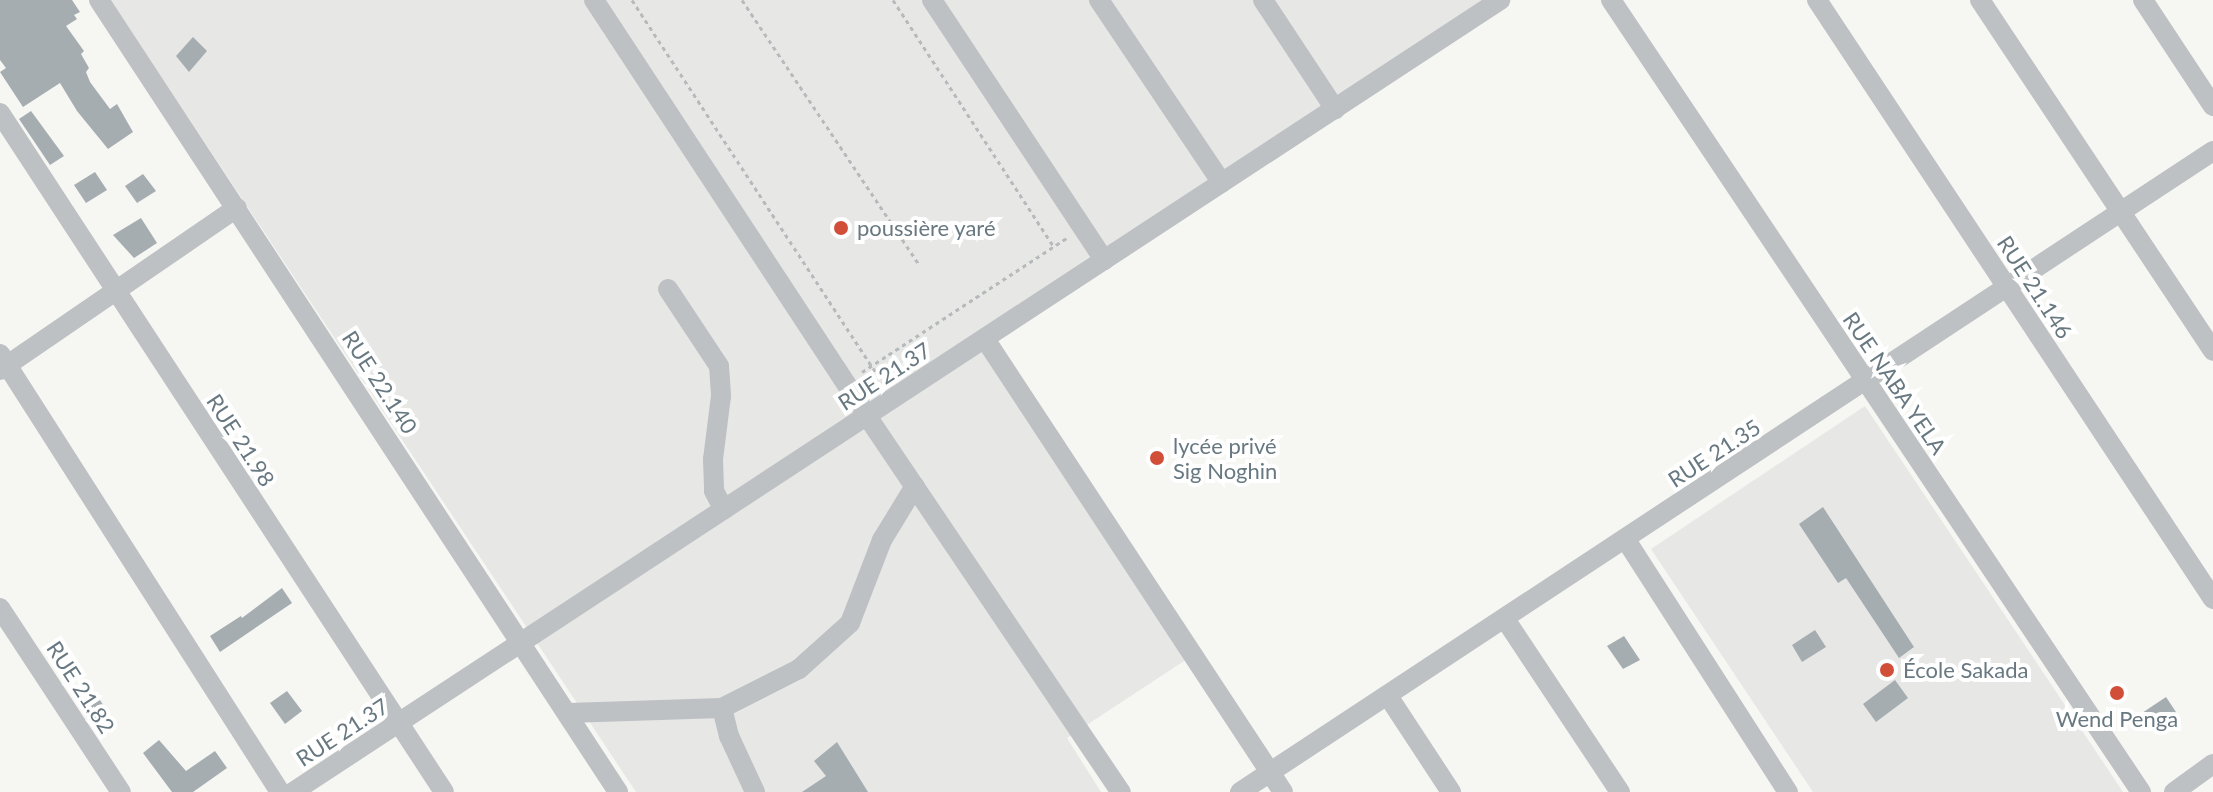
<!DOCTYPE html>
<html>
<head>
<meta charset="utf-8">
<style>
  body { margin:0 }
  #map { position:relative; width:2213px; height:792px; overflow:hidden; background:#f6f6f3; font-family:Lato,sans-serif }
  div>[style] { position:absolute }
  .built>* { inset:0; background:#e7e7e6 }
  .building>* { inset:0; background:#a5adb1 }
  .path>* { height:3px; margin-top:-1.5px; transform-origin:0; background:repeating-linear-gradient(90deg,#b7babc 0 4px,transparent 0 8px) }
  .minor>* { height:20px; margin:-10px; padding:0 10px; transform-origin:10px; border-radius:10px; background:#bdc1c4 }
  .dots>* { width:22px; height:22px; translate:-50% -50%; box-sizing:border-box; border:4px solid #fff; border-radius:50% }
  span { translate:-50% -50%; white-space:nowrap; text-align:center; line-height:1.15; -webkit-text-stroke:8px #fff; paint-order:stroke }
  .poi-label { font-size:22px; color:#687881 }
  .left { translate:0 -50%; text-align:left }
  .street-label { font-size:22px; color:#687881 }
</style>
</head>
<body>
<div id="map">
  <div class="built">
    <i style="clip-path:polygon(110px 0,923px 0,1091px 256px,975px 334px,1187px 659px,1067px 738px,1101px 792px,636px 792px)"></i>
    <i style="clip-path:polygon(941px 0,1483px 0,1106px 251px)"></i>
    <i style="clip-path:polygon(1865px 406px,2123px 792px,1813px 792px,1651px 549px)"></i>
  </div>
  <div class="building">
    <i style="clip-path:polygon(0 0,72px 0,80px 12px,74px 15px,77px 19px,66px 26px,84px 51px,81px 54px,89px 68px,86px 72px,90px 82px,110px 109px,117px 104px,133px 132px,108px 149px,77px 111px,60px 83px,23px 107px,0 72px,6px 68px,0 60px)"></i>
    <i style="clip-path:polygon(193px 37px,207px 51px,189px 72px,176px 56px)"></i>
    <i style="clip-path:polygon(31px 111px,64px 156px,50px 165px,19px 119px)"></i>
    <i style="clip-path:polygon(95px 172px,107px 190px,86px 203px,74px 185px)"></i>
    <i style="clip-path:polygon(143px 174px,156px 191px,137px 203px,125px 186px)"></i>
    <i style="clip-path:polygon(141px 218px,157px 243px,134px 258px,113px 235px)"></i>
    <i style="clip-path:polygon(1823px 507px,1914px 647px,1899px 658px,1846px 578px,1838px 583px,1799px 524px)"></i>
    <i style="clip-path:polygon(282px 588px,292px 603px,220px 652px,210px 636px,241px 616px,242px 618px)"></i>
    <i style="clip-path:polygon(1815px 630px,1826px 647px,1802px 662px,1792px 645px)"></i>
    <i style="clip-path:polygon(1624px 636px,1640px 660px,1623px 669px,1607px 646px)"></i>
    <i style="clip-path:polygon(1895px 680px,1908px 698px,1876px 722px,1863px 704px)"></i>
    <i style="clip-path:polygon(287px 691px,302px 711px,285px 724px,270px 703px)"></i>
    <i style="clip-path:polygon(2166px 697px,2176px 712px,2152px 729px,2142px 713px)"></i>
    <i style="clip-path:polygon(100px 700px,110px 716px,94px 727px,83px 711px)"></i>
    <i style="clip-path:polygon(159px 740px,186px 771px,215px 751px,227px 768px,193px 792px,172px 792px,143px 753px)"></i>
    <i style="clip-path:polygon(837px 742px,868px 792px,802px 792px,826px 776px,814px 761px)"></i>
  </div>
  <div class="path">
    <i style="left:632px;top:0;width:457px;rotate:56.8deg"></i>
    <i style="left:742px;top:0;width:318px;rotate:56.2deg"></i>
    <i style="left:893px;top:0;width:295px;rotate:56.9deg"></i>
    <i style="left:862px;top:372px;width:245px;rotate:-33.2deg"></i>
  </div>
  <div class="minor">
    <i style="left:99px;top:0;width:947px;rotate:56.76deg"></i>
    <i style="left:594px;top:0;width:498px;rotate:56.7deg"></i>
    <i style="left:867px;top:416px;width:454px;rotate:56deg"></i>
    <i style="left:932px;top:0;width:312px;rotate:56.5deg"></i>
    <i style="left:1099px;top:0;width:220px;rotate:56.1deg"></i>
    <i style="left:1263px;top:0;width:131px;rotate:56.6deg"></i>
    <i style="left:1611px;top:0;width:953px;rotate:56.21deg"></i>
    <i style="left:1817px;top:0;width:718px;rotate:56.53deg"></i>
    <i style="left:1980px;top:0;width:421px;rotate:56.4deg"></i>
    <i style="left:2143px;top:0;width:127px;rotate:56.6deg"></i>
    <i style="left:0;top:113px;width:811px;rotate:56.82deg"></i>
    <i style="left:668px;top:289px;width:92px;rotate:56.5deg"></i>
    <i style="left:719px;top:366px;width:30px;rotate:86deg"></i>
    <i style="left:721px;top:396px;width:64px;rotate:97.2deg"></i>
    <i style="left:713px;top:459px;width:32px;rotate:88deg"></i>
    <i style="left:714px;top:491px;width:21px;rotate:62deg"></i>
    <i style="left:985px;top:339px;width:542px;rotate:56.66deg"></i>
    <i style="left:0;top:354px;width:520px;rotate:57.41deg"></i>
    <i style="left:0;top:370px;width:287px;rotate:-34.4deg"></i>
    <i style="left:1626px;top:540px;width:300px;rotate:57.3deg"></i>
    <i style="left:0;top:608px;width:220px;rotate:56.7deg"></i>
    <i style="left:1505px;top:619px;width:208px;rotate:56.4deg"></i>
    <i style="left:1388px;top:696px;width:115px;rotate:56.7deg"></i>
    <i style="left:722px;top:708px;width:29px;rotate:76deg"></i>
    <i style="left:729px;top:736px;width:62px;rotate:65.1deg"></i>
    <i style="left:568px;top:713px;width:154px;rotate:-1.9deg"></i>
    <i style="left:722px;top:708px;width:86px;rotate:-26.9deg"></i>
    <i style="left:799px;top:669px;width:69px;rotate:-42deg"></i>
    <i style="left:850px;top:623px;width:89px;rotate:-68.9deg"></i>
    <i style="left:882px;top:540px;width:63px;rotate:-58.6deg"></i>
    <i style="left:293px;top:792px;width:1444px;rotate:-33.27deg"></i>
    <i style="left:1240px;top:792px;width:1165px;rotate:-33.38deg"></i>
    <i style="left:2174px;top:792px;width:48px;rotate:-35.7deg"></i>
  </div>
  <div class="dots">
    <i style="left:841px;top:228px;background:#d14e38"></i>
    <i style="left:1157px;top:458px;background:#d14e38"></i>
    <i style="left:1887px;top:670px;background:#d14e38"></i>
    <i style="left:2117px;top:693px;background:#d14e38"></i>
  </div>
  <div class="poi-label">
    <span class="left" style="left:857px;top:228px">poussière yaré</span>
    <span class="left" style="left:1173px;top:458px">lycée privé<br>Sig Noghin</span>
    <span class="left" style="left:1903px;top:670px">École Sakada</span>
    <span style="left:2117px;top:719px">Wend Penga</span>
  </div>
  <div class="street-label">
    <span style="left:2035px;top:287px;rotate:57deg">RUE 21.146</span>
    <span style="left:884px;top:376px;rotate:-33deg">RUE 21.37</span>
    <span style="left:380px;top:382px;rotate:57deg">RUE 22.140</span>
    <span style="left:1895px;top:383px;rotate:56deg">RUE NABA YELA</span>
    <span style="left:241px;top:440px;rotate:57deg">RUE 21.98</span>
    <span style="left:1714px;top:453px;rotate:-33deg">RUE 21.35</span>
    <span style="left:81px;top:687px;rotate:57deg">RUE 21.82</span>
    <span style="left:342px;top:732px;rotate:-33deg">RUE 21.37</span>
  </div>
</div>
</body>
</html>
